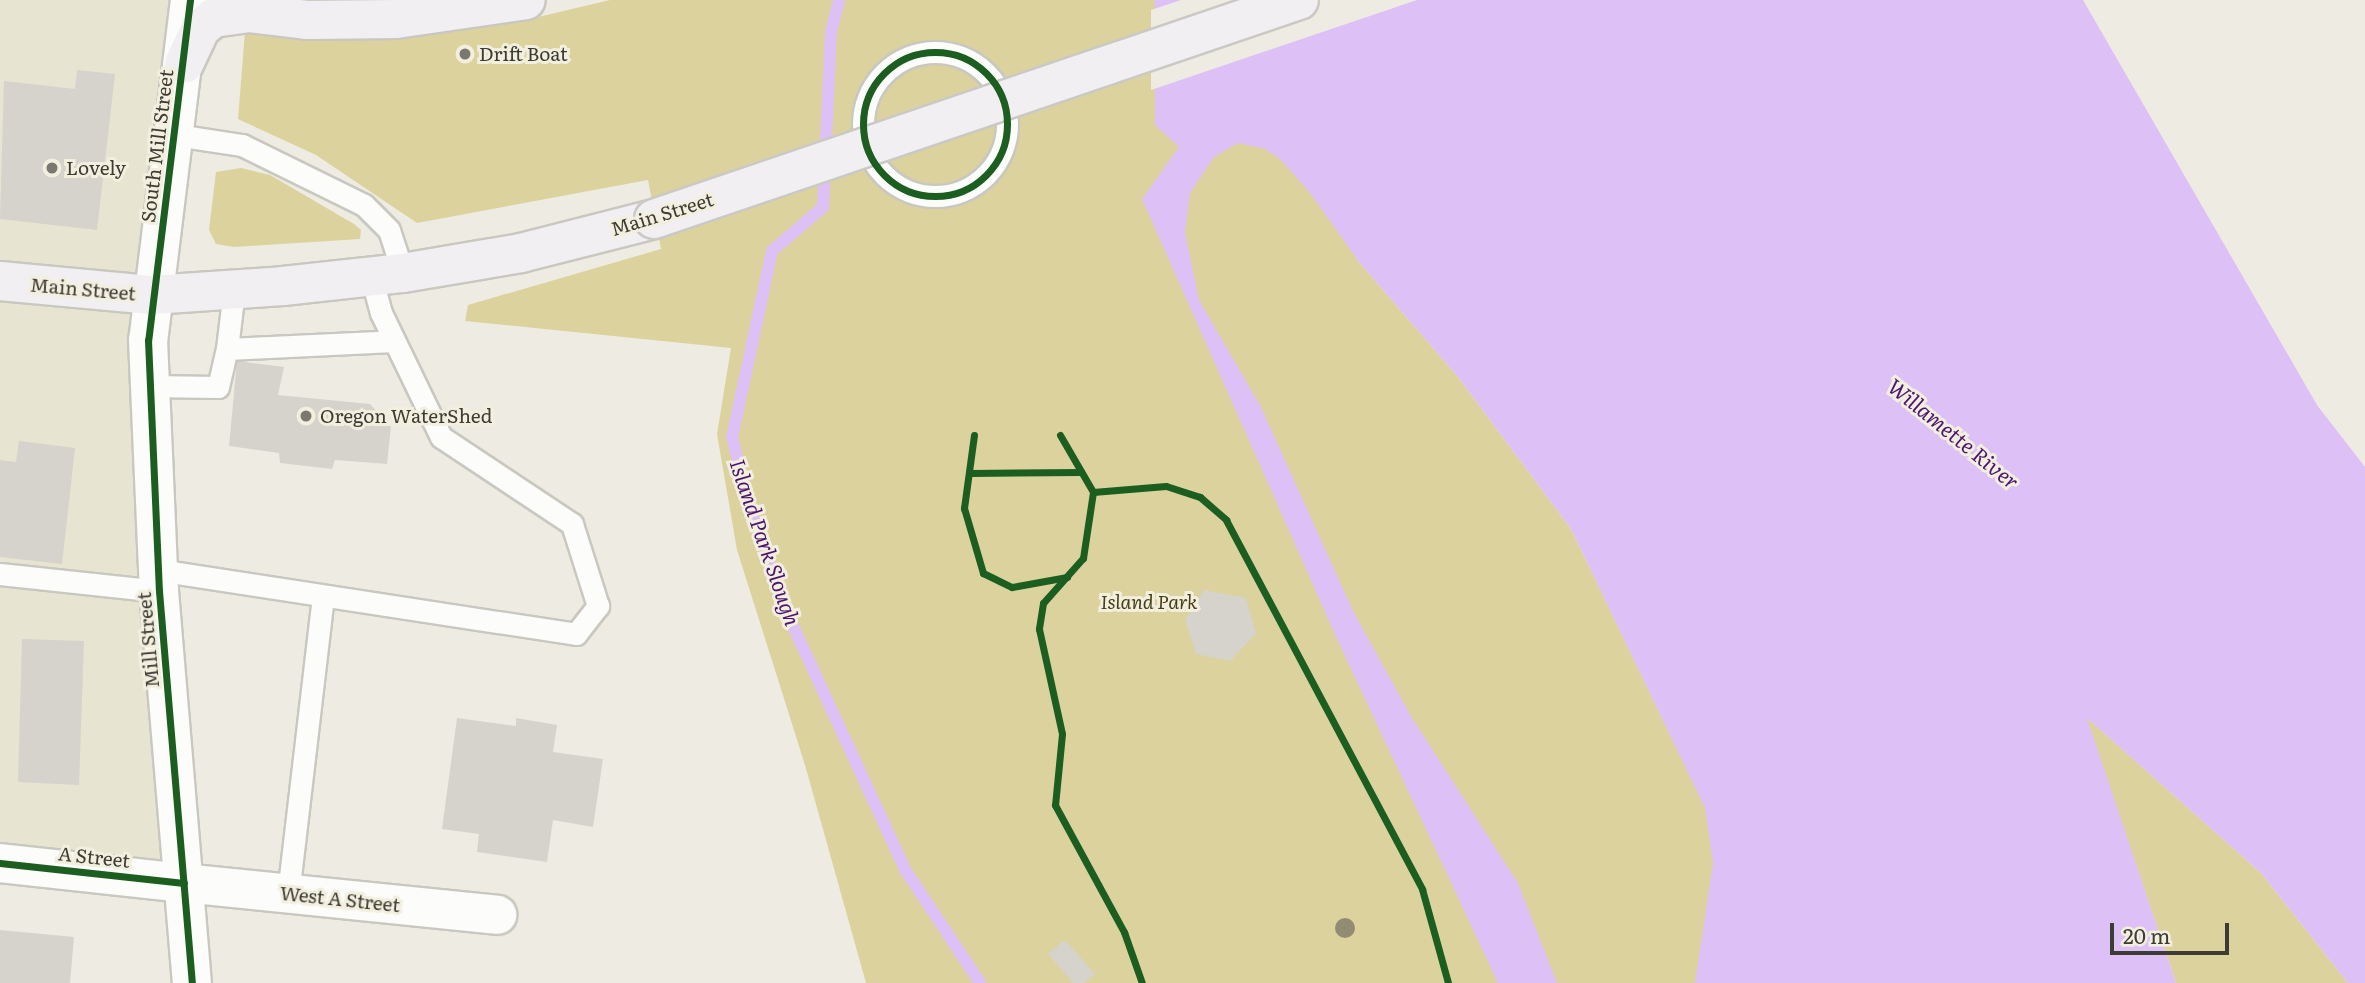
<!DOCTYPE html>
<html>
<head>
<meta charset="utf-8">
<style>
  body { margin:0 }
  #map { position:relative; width:2365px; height:983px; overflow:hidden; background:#eeece2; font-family:Literata,serif }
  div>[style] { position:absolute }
  .built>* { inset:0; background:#e7e4d2 }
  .green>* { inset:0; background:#dcd29e }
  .water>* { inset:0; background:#ddc1f6 }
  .pier>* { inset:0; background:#eeece2 }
  .stream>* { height:12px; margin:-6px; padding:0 6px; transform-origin:6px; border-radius:6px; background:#ddc1f6 }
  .building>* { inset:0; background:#d5d3cb }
  .roads { filter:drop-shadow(2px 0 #c9c8c0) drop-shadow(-2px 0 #c9c8c0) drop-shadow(0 2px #c9c8c0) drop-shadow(0 -2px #c9c8c0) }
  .lane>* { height:21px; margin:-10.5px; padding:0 10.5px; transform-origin:10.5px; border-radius:10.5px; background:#fcfcfb }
  .lane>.ring { margin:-10.5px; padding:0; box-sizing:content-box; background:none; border:21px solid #fcfcfb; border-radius:50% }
  .street>* { height:38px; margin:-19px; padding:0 19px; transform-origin:19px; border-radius:19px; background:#fcfcfb }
  .secondary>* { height:38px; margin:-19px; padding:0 19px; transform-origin:19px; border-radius:19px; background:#fcfcfb }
  .primary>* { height:38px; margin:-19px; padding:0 19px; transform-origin:19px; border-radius:19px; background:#f2eff3 }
  .bridges { filter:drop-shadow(2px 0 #cac9c4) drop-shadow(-2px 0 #cac9c4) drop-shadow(0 2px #cac9c4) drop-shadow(0 -2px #cac9c4) }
  .primary-bridge>* { height:38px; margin:-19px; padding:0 19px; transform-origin:19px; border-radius:19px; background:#f2eff3 }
  .cycleway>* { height:7px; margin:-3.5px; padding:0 3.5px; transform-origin:3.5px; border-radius:3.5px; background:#1b5e20 }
  .cycleway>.ring { margin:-3.5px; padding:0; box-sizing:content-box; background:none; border:7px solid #1b5e20; border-radius:50% }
  .trees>* { width:20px; height:20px; margin:-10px; border-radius:50%; background:#928c72 }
  .dots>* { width:19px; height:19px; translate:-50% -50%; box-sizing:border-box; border:4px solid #f2efde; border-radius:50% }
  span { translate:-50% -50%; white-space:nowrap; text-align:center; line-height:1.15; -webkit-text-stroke:6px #f2efde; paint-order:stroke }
  .poi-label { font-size:19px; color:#3c3b34 }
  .left { translate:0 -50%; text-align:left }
  .street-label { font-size:19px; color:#3c3b34 }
  .park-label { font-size:19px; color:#463e16; font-style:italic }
  .water-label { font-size:21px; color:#4b1471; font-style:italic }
  .scale { position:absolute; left:2110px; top:923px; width:119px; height:32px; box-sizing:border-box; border:4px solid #3c3b34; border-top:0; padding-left:9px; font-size:21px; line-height:24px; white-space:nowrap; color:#3c3b34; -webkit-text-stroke:5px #f2efde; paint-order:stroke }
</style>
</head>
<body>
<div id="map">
  <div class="built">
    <i style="clip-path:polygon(0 0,190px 0,161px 242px,184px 883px,0 863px)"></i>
  </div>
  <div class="green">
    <i style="clip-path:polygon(610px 0,1182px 0,1359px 262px,1458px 377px,1571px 529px,1705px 807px,1742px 983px,866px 983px,805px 765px,737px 550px,717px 434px,731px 348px,465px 321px,468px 305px,661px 249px,648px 180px,417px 223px,316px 155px,238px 119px,245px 32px,513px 23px)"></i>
    <i style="clip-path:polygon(241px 168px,270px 175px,354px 224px,361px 230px,360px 239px,234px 247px,216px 244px,209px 230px,216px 172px)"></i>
    <i style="clip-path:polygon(2086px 717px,2261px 873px,2348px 983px,2176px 983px)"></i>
  </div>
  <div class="water">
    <i style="clip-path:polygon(1155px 0,2083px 0,2317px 405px,2365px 467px,2365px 983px,2348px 983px,2261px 873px,2087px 718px,2176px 983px,1695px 983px,1713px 863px,1705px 808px,1571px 529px,1458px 377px,1359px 262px,1310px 193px,1280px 159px,1265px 149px,1238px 143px,1214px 157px,1190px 193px,1185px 232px,1199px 300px,1261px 407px,1353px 611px,1412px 718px,1518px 883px,1557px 983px,1498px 983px,1337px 639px,1142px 199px,1179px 147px,1155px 125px)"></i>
  </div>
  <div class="pier">
    <i style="clip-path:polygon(1181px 0,1417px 0,1151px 90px,1151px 10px)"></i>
  </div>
  <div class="stream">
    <i style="left:839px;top:0;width:32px;rotate:104deg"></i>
    <i style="left:831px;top:31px;width:176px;rotate:92.6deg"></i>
    <i style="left:823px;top:207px;width:67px;rotate:139.2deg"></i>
    <i style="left:772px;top:251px;width:190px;rotate:102.1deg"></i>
    <i style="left:732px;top:437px;width:77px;rotate:75.8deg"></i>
    <i style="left:751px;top:512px;width:124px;rotate:69.7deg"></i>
    <i style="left:794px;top:628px;width:268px;rotate:65.3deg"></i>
    <i style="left:906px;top:871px;width:134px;rotate:56.5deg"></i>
  </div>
  <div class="building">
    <i style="clip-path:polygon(77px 70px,115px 74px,97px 230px,0 219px,4px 81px,75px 89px)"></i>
    <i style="clip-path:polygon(237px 361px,284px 367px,278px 395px,370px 404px,391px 427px,387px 464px,335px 460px,332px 469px,280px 463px,279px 453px,229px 446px)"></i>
    <i style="clip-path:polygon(19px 441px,75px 448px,62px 564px,0 557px,0 460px,16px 462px)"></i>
    <i style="clip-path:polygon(1204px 590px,1246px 598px,1256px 634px,1230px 661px,1196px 654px,1185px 620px)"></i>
    <i style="clip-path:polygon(22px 639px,84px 641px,79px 785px,18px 782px)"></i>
    <i style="clip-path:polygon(457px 718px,516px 726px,516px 718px,557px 725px,553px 752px,603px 759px,593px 827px,553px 820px,547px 862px,477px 852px,479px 834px,442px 829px)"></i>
    <i style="clip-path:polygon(0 930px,74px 937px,70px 983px,0 983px)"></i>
    <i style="clip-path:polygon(1065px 940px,1095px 974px,1084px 983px,1073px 983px,1048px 954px)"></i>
  </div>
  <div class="roads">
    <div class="lane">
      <i class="ring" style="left:863px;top:52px;width:123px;height:123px"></i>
      <i style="left:176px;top:135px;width:67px;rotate:8.6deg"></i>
      <i style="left:242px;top:145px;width:136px;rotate:26.2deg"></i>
      <i style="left:364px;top:205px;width:35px;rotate:45deg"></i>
      <i style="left:389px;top:230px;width:45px;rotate:72deg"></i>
      <i style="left:234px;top:290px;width:59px;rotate:96.8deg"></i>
      <i style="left:227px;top:349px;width:167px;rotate:-2.7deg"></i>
      <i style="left:149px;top:386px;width:69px;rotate:0.8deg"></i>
      <i style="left:218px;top:387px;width:39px;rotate:-77deg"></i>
      <i style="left:158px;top:570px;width:423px;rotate:8.7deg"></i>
      <i style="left:576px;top:634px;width:36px;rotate:-52deg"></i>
      <i style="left:598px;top:606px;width:86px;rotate:-107.6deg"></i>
      <i style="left:572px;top:524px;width:157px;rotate:-146.4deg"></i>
      <i style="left:441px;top:437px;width:138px;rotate:-115.8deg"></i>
      <i style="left:381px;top:313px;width:38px;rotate:-105deg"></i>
      <i style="left:0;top:574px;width:160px;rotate:6.1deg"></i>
      <i style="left:288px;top:894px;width:299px;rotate:-83.3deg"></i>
    </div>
    <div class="street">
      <i style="left:184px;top:883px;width:315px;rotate:5.8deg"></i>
    </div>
    <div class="secondary">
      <i style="left:190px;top:0;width:343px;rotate:97deg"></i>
      <i style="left:148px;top:340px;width:251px;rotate:87.5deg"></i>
      <i style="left:159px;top:591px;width:393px;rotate:85.2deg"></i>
      <i style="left:0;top:863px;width:185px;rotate:6.2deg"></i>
    </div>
    <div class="primary">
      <i style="left:184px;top:64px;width:38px;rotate:-65deg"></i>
      <i style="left:200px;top:29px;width:17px;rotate:-40deg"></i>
      <i style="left:213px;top:18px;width:35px;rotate:-8deg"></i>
      <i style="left:248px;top:13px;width:59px;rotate:6.8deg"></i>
      <i style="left:307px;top:20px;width:89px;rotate:-0.6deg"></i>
      <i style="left:396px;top:19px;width:131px;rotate:-8.3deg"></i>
      <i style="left:0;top:281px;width:153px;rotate:5.3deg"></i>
      <i style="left:152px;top:295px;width:131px;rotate:-3.9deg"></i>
      <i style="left:283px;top:286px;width:121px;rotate:-6.2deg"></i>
      <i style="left:403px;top:273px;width:120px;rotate:-9.6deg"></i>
      <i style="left:521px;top:253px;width:137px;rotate:-14.3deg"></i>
    </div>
  </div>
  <div class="bridges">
    <div class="primary-bridge">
      <i style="left:654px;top:219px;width:681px;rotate:-18.75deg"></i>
    </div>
  </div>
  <div class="cycleway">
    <i style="left:190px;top:0;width:343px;rotate:97deg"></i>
    <i style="left:148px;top:340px;width:251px;rotate:87.5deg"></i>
    <i style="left:159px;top:591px;width:393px;rotate:85.2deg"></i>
    <i class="ring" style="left:863px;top:52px;width:137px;height:137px"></i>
    <i style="left:974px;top:435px;width:74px;rotate:97.8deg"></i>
    <i style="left:964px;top:508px;width:68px;rotate:73.7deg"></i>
    <i style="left:983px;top:573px;width:32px;rotate:26deg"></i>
    <i style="left:1012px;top:587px;width:56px;rotate:-10.3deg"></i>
    <i style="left:1060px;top:435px;width:66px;rotate:59.9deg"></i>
    <i style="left:1093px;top:492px;width:67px;rotate:98.6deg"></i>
    <i style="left:1083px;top:558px;width:60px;rotate:131.6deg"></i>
    <i style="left:1043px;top:603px;width:26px;rotate:99deg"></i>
    <i style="left:1039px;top:629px;width:107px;rotate:77.6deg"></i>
    <i style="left:1062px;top:734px;width:71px;rotate:95.6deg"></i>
    <i style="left:1055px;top:805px;width:145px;rotate:61.5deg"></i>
    <i style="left:1124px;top:932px;width:54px;rotate:70.6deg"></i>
    <i style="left:970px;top:473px;width:111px;rotate:-0.5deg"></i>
    <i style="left:1093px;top:492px;width:73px;rotate:-4.7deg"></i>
    <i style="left:1166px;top:486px;width:36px;rotate:18deg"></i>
    <i style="left:1200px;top:497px;width:35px;rotate:41deg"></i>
    <i style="left:1226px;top:520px;width:418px;rotate:62deg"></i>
    <i style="left:1422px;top:889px;width:98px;rotate:74.5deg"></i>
    <i style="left:0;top:863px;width:185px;rotate:6.2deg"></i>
  </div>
  <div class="trees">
    <i style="left:1345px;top:928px"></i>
  </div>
  <div class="dots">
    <i style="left:465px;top:54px;background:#7a7971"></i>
    <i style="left:52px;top:168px;background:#7a7971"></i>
    <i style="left:306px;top:416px;background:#7a7971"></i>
  </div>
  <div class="poi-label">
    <span class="left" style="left:479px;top:54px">Drift Boat</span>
    <span class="left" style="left:66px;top:168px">Lovely</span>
    <span class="left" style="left:320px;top:416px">Oregon WaterShed</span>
  </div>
  <div class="street-label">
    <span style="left:157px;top:146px;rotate:-83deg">South Mill Street</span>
    <span style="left:662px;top:214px;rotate:-17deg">Main Street</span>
    <span style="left:83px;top:289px;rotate:5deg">Main Street</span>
    <span style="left:148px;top:640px;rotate:-95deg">Mill Street</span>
    <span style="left:94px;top:857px;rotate:6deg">A Street</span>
    <span style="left:340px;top:899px;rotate:6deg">West A Street</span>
  </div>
  <div class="park-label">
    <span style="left:1149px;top:602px">Island Park</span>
  </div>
  <div class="water-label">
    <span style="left:1954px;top:433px;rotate:39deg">Willamette River</span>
    <span style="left:766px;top:542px;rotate:71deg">Island Park Slough</span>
  </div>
  <div class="scale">20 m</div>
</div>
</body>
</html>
